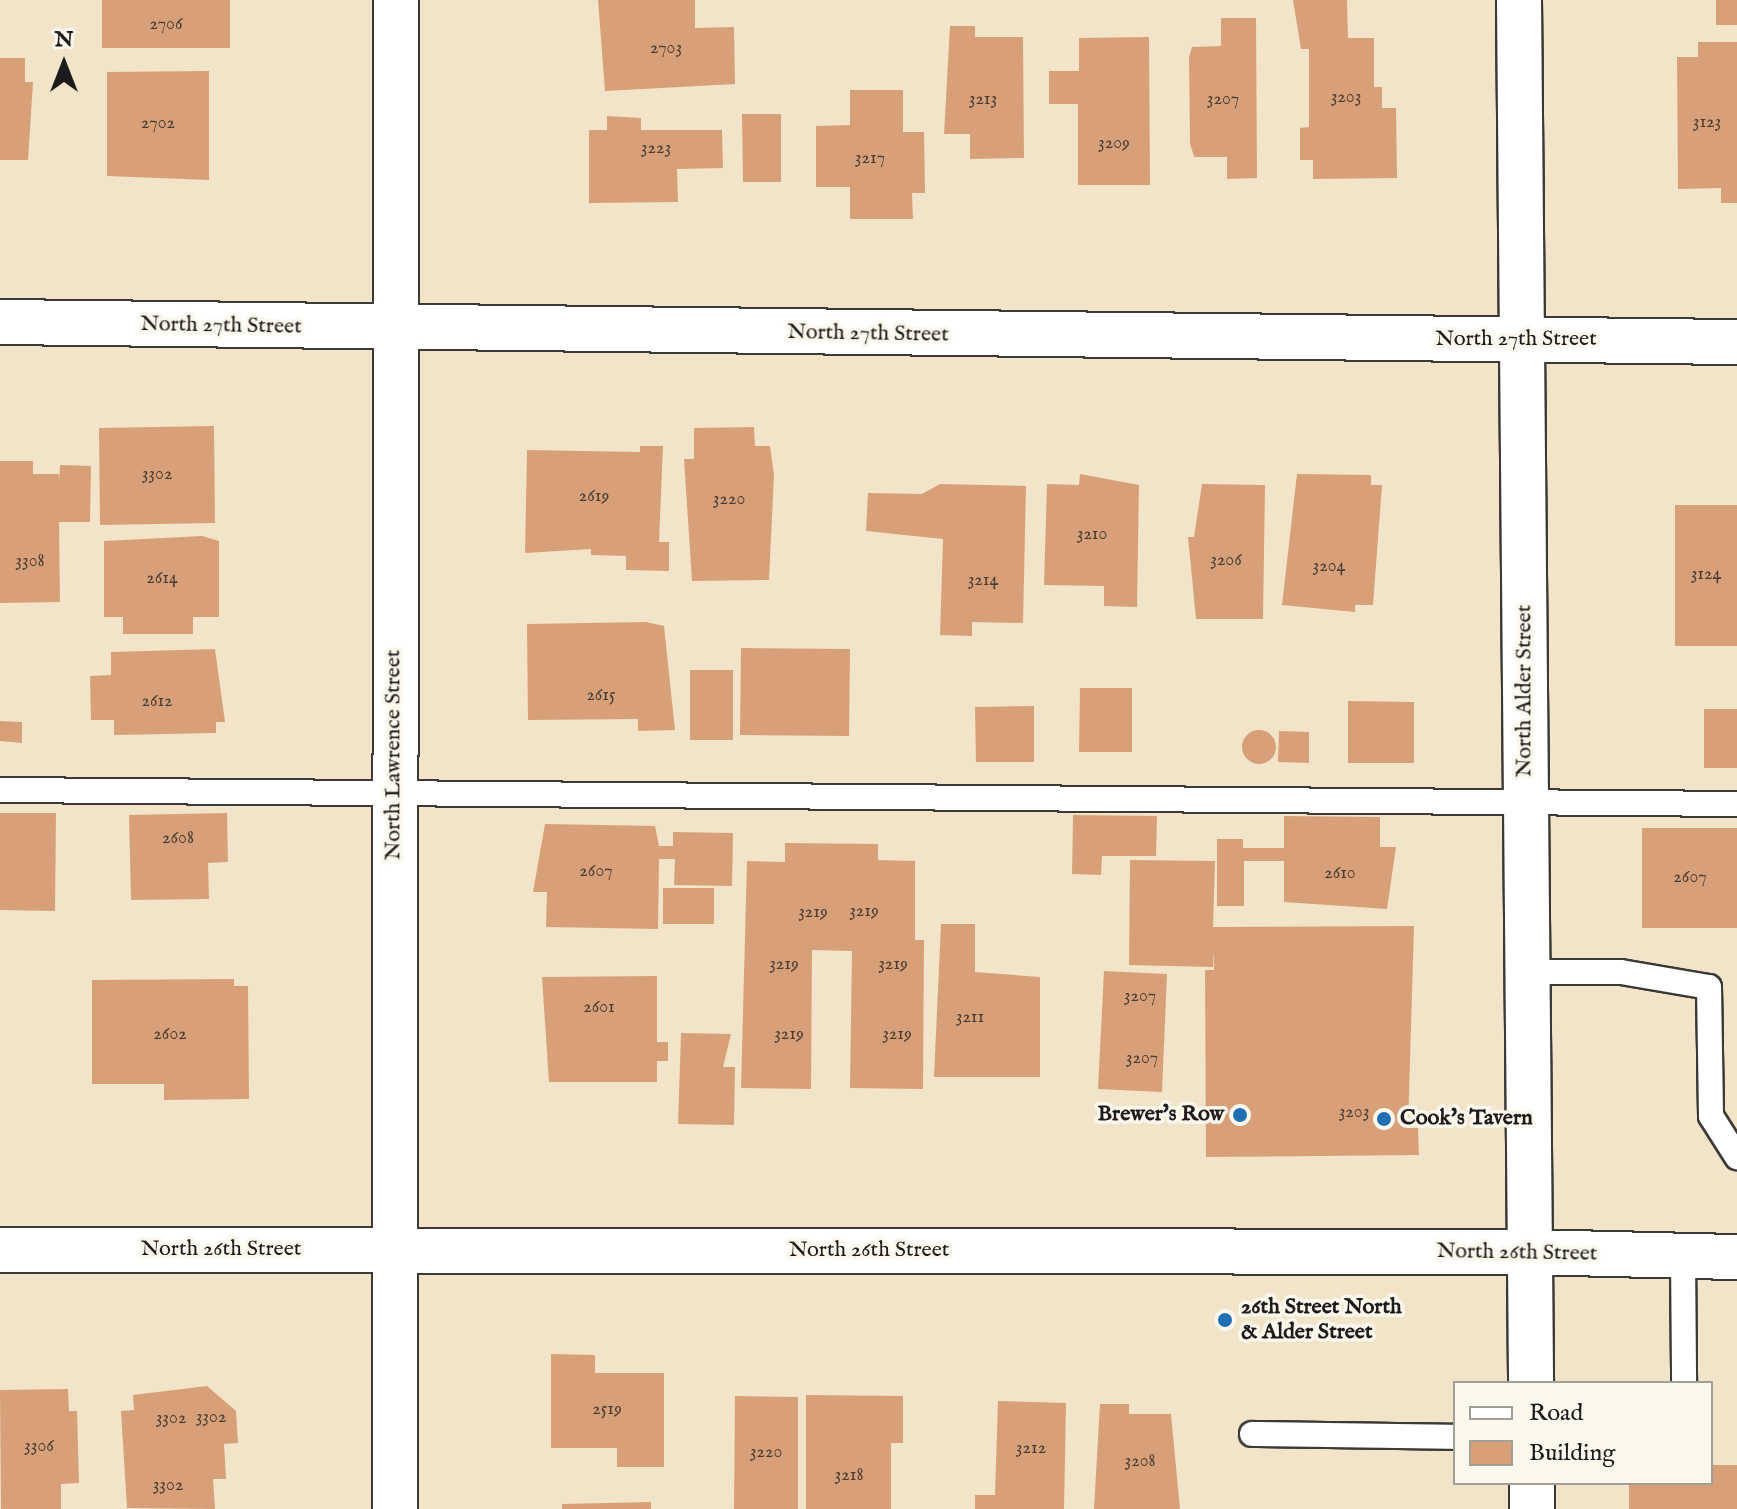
<!DOCTYPE html>
<html>
<head>
<meta charset="utf-8">
<style>
  body { margin:0 }
  #map { position:relative; width:1737px; height:1509px; overflow:hidden; background:#f1e4c8; font-family:"IM FELL English",serif }
  div>[style] { position:absolute }
  .building>* { inset:0; background:#d8a078 }
  .round { border-radius:50% }
  .roads { filter:drop-shadow(2px 0 #3c3a36) drop-shadow(-2px 0 #3c3a36) drop-shadow(0 2px #3c3a36) drop-shadow(0 -2px #3c3a36) }
  .service>* { height:24px; margin:-12px; padding:0 12px; transform-origin:12px; border-radius:12px; background:#fff }
  .minor>* { height:44px; margin:-22px; padding:0 22px; transform-origin:22px; border-radius:22px; background:#fff }
  .tertiary>* { height:44px; margin:-22px; padding:0 22px; transform-origin:22px; border-radius:22px; background:#fff }
  .dots>* { width:22px; height:22px; translate:-50% -50%; box-sizing:border-box; border:4px solid #fbf7ec; border-radius:50% }
  span { translate:-50% -50%; white-space:nowrap; text-align:center; line-height:1.15; -webkit-text-stroke:7px #fbf7ec; paint-order:stroke }
  .number-label { font-size:18px; color:#4b3d33 }
  .number-label span { -webkit-text-stroke-width:0 }
  .street-label { font-size:22px; color:#1c1c1c }
  .poi-label { font-size:22px; color:#1c1c1c; font-weight:700 }
  .right { translate:-100% -50%; text-align:right }
  .left { translate:0 -50%; text-align:left }
  .legend { position:absolute; left:1453px; top:1381px; width:260px; height:104px; box-sizing:border-box; background:#fbf7ec; border:2px solid #a29f99; margin:0; padding:10px 14px; list-style:none; font-size:24px; color:#1c1c1c }
  .legend li { display:flex; align-items:center; gap:16px; height:40px }
  .legend b { width:40px; border:2px solid #a29f99 }
  .north { position:absolute; left:24px; top:24px; width:80px; height:80px; -webkit-text-stroke:6px #fbf7ec; paint-order:stroke; rotate:0deg; font-size:22px; font-weight:700; line-height:32px; text-align:center; color:#1c1c1c }
  .north::after { content:''; display:block; margin:auto; width:28px; height:36px; background:#1c1c1c; clip-path:polygon(50% 0,100% 100%,50% 72%,0 100%) }
</style>
</head>
<body>
<div id="map">
  <div class="building">
    <i style="clip-path:polygon(102px 0,230px 0,230px 48px,102px 48px)"></i>
    <i style="clip-path:polygon(598px 0,695px 0,695px 28px,734px 27px,735px 84px,605px 91px)"></i>
    <i style="clip-path:polygon(1293px 0,1347px 0,1348px 38px,1374px 38px,1374px 87px,1382px 87px,1382px 108px,1396px 108px,1397px 178px,1313px 179px,1313px 160px,1300px 160px,1300px 128px,1309px 127px,1309px 49px,1301px 49px)"></i>
    <i style="clip-path:polygon(1716px 0,1737px 0,1737px 25px,1716px 25px)"></i>
    <i style="clip-path:polygon(1221px 18px,1256px 18px,1257px 178px,1227px 179px,1227px 157px,1194px 157px,1190px 143px,1189px 57px,1192px 47px,1221px 46px)"></i>
    <i style="clip-path:polygon(950px 26px,975px 26px,975px 37px,1023px 37px,1024px 158px,970px 159px,970px 134px,944px 134px)"></i>
    <i style="clip-path:polygon(1149px 37px,1150px 185px,1078px 185px,1078px 104px,1049px 104px,1049px 71px,1079px 71px,1079px 38px)"></i>
    <i style="clip-path:polygon(1698px 42px,1737px 42px,1737px 203px,1721px 203px,1721px 188px,1678px 189px,1677px 57px,1698px 57px)"></i>
    <i style="clip-path:polygon(0 58px,25px 58px,25px 82px,33px 82px,28px 160px,0 160px)"></i>
    <i style="clip-path:polygon(209px 71px,209px 180px,107px 176px,107px 72px)"></i>
    <i style="clip-path:polygon(850px 90px,903px 90px,903px 132px,924px 132px,925px 193px,912px 193px,913px 219px,850px 219px,850px 187px,816px 187px,816px 126px,850px 125px)"></i>
    <i style="clip-path:polygon(742px 114px,781px 114px,781px 182px,743px 182px)"></i>
    <i style="clip-path:polygon(607px 116px,641px 118px,641px 130px,722px 130px,723px 168px,677px 169px,678px 202px,589px 203px,589px 130px,607px 130px)"></i>
    <i style="clip-path:polygon(214px 426px,215px 523px,100px 525px,99px 428px)"></i>
    <i style="clip-path:polygon(754px 427px,755px 446px,770px 446px,774px 475px,769px 580px,692px 581px,684px 459px,694px 459px,694px 428px)"></i>
    <i style="clip-path:polygon(640px 446px,663px 446px,659px 542px,669px 542px,669px 571px,626px 570px,626px 556px,591px 555px,591px 549px,525px 553px,527px 450px,640px 452px)"></i>
    <i style="clip-path:polygon(0 461px,33px 461px,33px 474px,59px 474px,59px 484px,60px 465px,91px 466px,90px 522px,59px 522px,60px 602px,0 603px)"></i>
    <i style="clip-path:polygon(1080px 474px,1139px 485px,1137px 607px,1104px 606px,1104px 586px,1044px 585px,1047px 484px,1079px 485px)"></i>
    <i style="clip-path:polygon(1297px 474px,1371px 475px,1371px 485px,1382px 485px,1373px 605px,1355px 605px,1355px 612px,1282px 605px)"></i>
    <i style="clip-path:polygon(940px 484px,1026px 486px,1023px 623px,972px 622px,972px 636px,940px 635px,943px 539px,866px 531px,868px 493px,922px 494px)"></i>
    <i style="clip-path:polygon(1202px 484px,1265px 485px,1263px 619px,1196px 619px,1188px 537px,1194px 537px)"></i>
    <i style="clip-path:polygon(1675px 505px,1737px 505px,1737px 646px,1675px 646px)"></i>
    <i style="clip-path:polygon(202px 536px,219px 541px,219px 617px,193px 617px,193px 634px,123px 634px,123px 617px,104px 617px,104px 541px)"></i>
    <i style="clip-path:polygon(646px 622px,664px 626px,675px 730px,638px 731px,638px 719px,528px 720px,527px 624px)"></i>
    <i style="clip-path:polygon(741px 648px,850px 649px,849px 736px,740px 735px)"></i>
    <i style="clip-path:polygon(215px 649px,225px 722px,216px 722px,216px 733px,114px 735px,114px 720px,91px 720px,90px 676px,111px 675px,111px 652px)"></i>
    <i style="clip-path:polygon(690px 670px,733px 670px,733px 740px,690px 740px)"></i>
    <i style="clip-path:polygon(1080px 688px,1132px 688px,1132px 752px,1079px 752px)"></i>
    <i style="clip-path:polygon(1348px 701px,1414px 702px,1414px 763px,1348px 763px)"></i>
    <i style="clip-path:polygon(1034px 706px,1034px 762px,976px 762px,975px 707px)"></i>
    <i style="clip-path:polygon(1704px 709px,1737px 709px,1737px 768px,1704px 768px)"></i>
    <i style="clip-path:polygon(0 721px,22px 722px,22px 743px,0 741px)"></i>
    <i class="round" style="left:1242px;top:730px;width:34px;height:34px"></i>
    <i style="clip-path:polygon(1279px 731px,1309px 732px,1309px 763px,1278px 762px)"></i>
    <i style="clip-path:polygon(0 813px,56px 813px,55px 911px,0 910px)"></i>
    <i style="clip-path:polygon(227px 813px,228px 862px,208px 863px,209px 899px,131px 900px,129px 815px)"></i>
    <i style="clip-path:polygon(1073px 815px,1157px 816px,1156px 856px,1102px 856px,1101px 875px,1072px 874px)"></i>
    <i style="clip-path:polygon(1284px 816px,1380px 817px,1380px 847px,1396px 847px,1387px 909px,1284px 902px,1284px 861px,1244px 861px,1244px 906px,1217px 906px,1217px 839px,1243px 839px,1243px 848px,1284px 848px)"></i>
    <i style="clip-path:polygon(545px 824px,655px 826px,659px 846px,673px 846px,673px 832px,733px 833px,732px 886px,674px 885px,675px 859px,659px 859px,658px 929px,546px 927px,547px 892px,533px 892px)"></i>
    <i style="clip-path:polygon(1642px 828px,1737px 828px,1737px 928px,1642px 928px)"></i>
    <i style="clip-path:polygon(785px 843px,878px 844px,878px 860px,915px 861px,915px 940px,924px 940px,923px 1089px,850px 1088px,852px 951px,812px 950px,811px 1089px,741px 1088px,747px 861px,785px 862px)"></i>
    <i style="clip-path:polygon(1130px 860px,1215px 861px,1213px 927px,1414px 926px,1408px 1128px,1418px 1128px,1419px 1155px,1206px 1157px,1205px 970px,1214px 970px,1214px 951px,1213px 967px,1129px 965px)"></i>
    <i style="clip-path:polygon(663px 888px,714px 888px,714px 924px,663px 924px)"></i>
    <i style="clip-path:polygon(941px 924px,975px 924px,975px 972px,1040px 977px,1040px 1077px,934px 1077px)"></i>
    <i style="clip-path:polygon(1104px 971px,1167px 974px,1162px 1092px,1098px 1089px)"></i>
    <i style="clip-path:polygon(657px 976px,657px 1042px,668px 1042px,668px 1061px,657px 1061px,657px 1082px,549px 1082px,542px 977px)"></i>
    <i style="clip-path:polygon(234px 979px,234px 986px,248px 986px,249px 1099px,164px 1100px,164px 1084px,92px 1084px,92px 980px)"></i>
    <i style="clip-path:polygon(681px 1033px,731px 1034px,723px 1067px,735px 1067px,734px 1125px,678px 1124px)"></i>
    <i style="clip-path:polygon(551px 1354px,595px 1355px,595px 1373px,664px 1373px,664px 1467px,617px 1467px,617px 1448px,551px 1448px)"></i>
    <i style="clip-path:polygon(207px 1386px,236px 1411px,238px 1443px,224px 1444px,226px 1479px,213px 1479px,215px 1509px,127px 1508px,121px 1411px,134px 1410px,133px 1395px)"></i>
    <i style="clip-path:polygon(68px 1389px,69px 1411px,77px 1411px,79px 1483px,61px 1484px,61px 1509px,1px 1509px,0 1390px)"></i>
    <i style="clip-path:polygon(806px 1395px,903px 1396px,903px 1443px,891px 1443px,891px 1509px,806px 1509px)"></i>
    <i style="clip-path:polygon(735px 1396px,798px 1397px,798px 1509px,734px 1509px)"></i>
    <i style="clip-path:polygon(998px 1401px,1066px 1403px,1064px 1509px,975px 1509px,975px 1495px,995px 1495px)"></i>
    <i style="clip-path:polygon(1100px 1404px,1129px 1404px,1129px 1414px,1171px 1414px,1180px 1509px,1094px 1509px)"></i>
    <i style="clip-path:polygon(1711px 1465px,1737px 1465px,1737px 1509px,1629px 1509px,1629px 1483px,1711px 1483px)"></i>
    <i style="clip-path:polygon(651px 1502px,651px 1509px,562px 1509px,562px 1504px)"></i>
  </div>
  <div class="roads">
    <div class="service">
      <i style="left:0;top:790px;width:1737px;rotate:0.46deg"></i>
      <i style="left:1527px;top:972px;width:94px"></i>
      <i style="left:1621px;top:972px;width:89px;rotate:9.7deg"></i>
      <i style="left:1709px;top:987px;width:129px;rotate:89.1deg"></i>
      <i style="left:1711px;top:1116px;width:49px;rotate:57.6deg"></i>
      <i style="left:1683px;top:1256px;width:127px;rotate:89.5deg"></i>
      <i style="left:1252px;top:1434px;width:203px;rotate:0.8deg"></i>
    </div>
    <div class="minor">
      <i style="left:0;top:322px;width:1737px;rotate:0.66deg"></i>
      <i style="left:1529px;top:1252px;width:208px;rotate:1.4deg"></i>
      <i style="left:395px;top:1509px;width:1509px;rotate:-89.96deg"></i>
    </div>
    <div class="tertiary">
      <i style="left:1519px;top:0;width:1383px;rotate:89.5deg"></i>
      <i style="left:0;top:1250px;width:1529px;rotate:0.07deg"></i>
      <i style="left:1532px;top:1483px;width:26px;rotate:90deg"></i>
    </div>
  </div>
  <div class="dots">
    <i style="left:1240px;top:1115px;background:#1f6fb2"></i>
    <i style="left:1384px;top:1119px;background:#1f6fb2"></i>
    <i style="left:1225px;top:1320px;background:#1f6fb2"></i>
  </div>
  <div class="number-label">
    <span style="left:166px;top:25px">2706</span>
    <span style="left:666px;top:49px">2703</span>
    <span style="left:1346px;top:98px">3203</span>
    <span style="left:983px;top:100px">3213</span>
    <span style="left:1223px;top:100px">3207</span>
    <span style="left:1707px;top:123px">3123</span>
    <span style="left:158px;top:124px">2702</span>
    <span style="left:1114px;top:144px">3209</span>
    <span style="left:656px;top:149px">3223</span>
    <span style="left:870px;top:159px">3217</span>
    <span style="left:157px;top:475px">3302</span>
    <span style="left:594px;top:497px">2619</span>
    <span style="left:729px;top:500px">3220</span>
    <span style="left:1092px;top:535px">3210</span>
    <span style="left:1226px;top:561px">3206</span>
    <span style="left:30px;top:562px">3308</span>
    <span style="left:1329px;top:567px">3204</span>
    <span style="left:1706px;top:575px">3124</span>
    <span style="left:162px;top:579px">2614</span>
    <span style="left:983px;top:581px">3214</span>
    <span style="left:601px;top:696px">2615</span>
    <span style="left:157px;top:702px">2612</span>
    <span style="left:178px;top:839px">2608</span>
    <span style="left:596px;top:872px">2607</span>
    <span style="left:1340px;top:874px">2610</span>
    <span style="left:1690px;top:878px">2607</span>
    <span style="left:864px;top:912px">3219</span>
    <span style="left:813px;top:913px">3219</span>
    <span style="left:784px;top:965px">3219</span>
    <span style="left:893px;top:965px">3219</span>
    <span style="left:1140px;top:997px">3207</span>
    <span style="left:599px;top:1008px">2601</span>
    <span style="left:970px;top:1018px">3211</span>
    <span style="left:170px;top:1035px">2602</span>
    <span style="left:789px;top:1035px">3219</span>
    <span style="left:897px;top:1035px">3219</span>
    <span style="left:1142px;top:1059px">3207</span>
    <span style="left:1354px;top:1113px">3203</span>
    <span style="left:607px;top:1410px">2519</span>
    <span style="left:211px;top:1418px">3302</span>
    <span style="left:171px;top:1419px">3302</span>
    <span style="left:39px;top:1447px">3306</span>
    <span style="left:1031px;top:1449px">3212</span>
    <span style="left:766px;top:1453px">3220</span>
    <span style="left:1140px;top:1462px">3208</span>
    <span style="left:849px;top:1476px">3218</span>
    <span style="left:168px;top:1486px">3302</span>
  </div>
  <div class="street-label">
    <span style="left:221px;top:326px;rotate:1deg">North 27th Street</span>
    <span style="left:868px;top:334px;rotate:1deg">North 27th Street</span>
    <span style="left:1516px;top:340px">North 27th Street</span>
    <span style="left:1525px;top:691px;rotate:-90deg">North Alder Street</span>
    <span style="left:394px;top:755px;rotate:-90deg">North Lawrence Street</span>
    <span style="left:221px;top:1250px">North 26th Street</span>
    <span style="left:869px;top:1251px">North 26th Street</span>
    <span style="left:1517px;top:1253px;rotate:1deg">North 26th Street</span>
  </div>
  <div class="poi-label">
    <span class="right" style="left:1224px;top:1115px">Brewer's Row</span>
    <span class="left" style="left:1400px;top:1119px">Cook's Tavern</span>
    <span class="left" style="left:1241px;top:1320px">26th Street North<br>&amp; Alder Street</span>
  </div>
  <ul class="legend">
  <li><b style="height:10px;background:#fff"></b>Road</li>
  <li><b style="height:22px;background:#d8a078"></b>Building</li>
  </ul>
  <div class="north">N</div>
</div>
</body>
</html>
